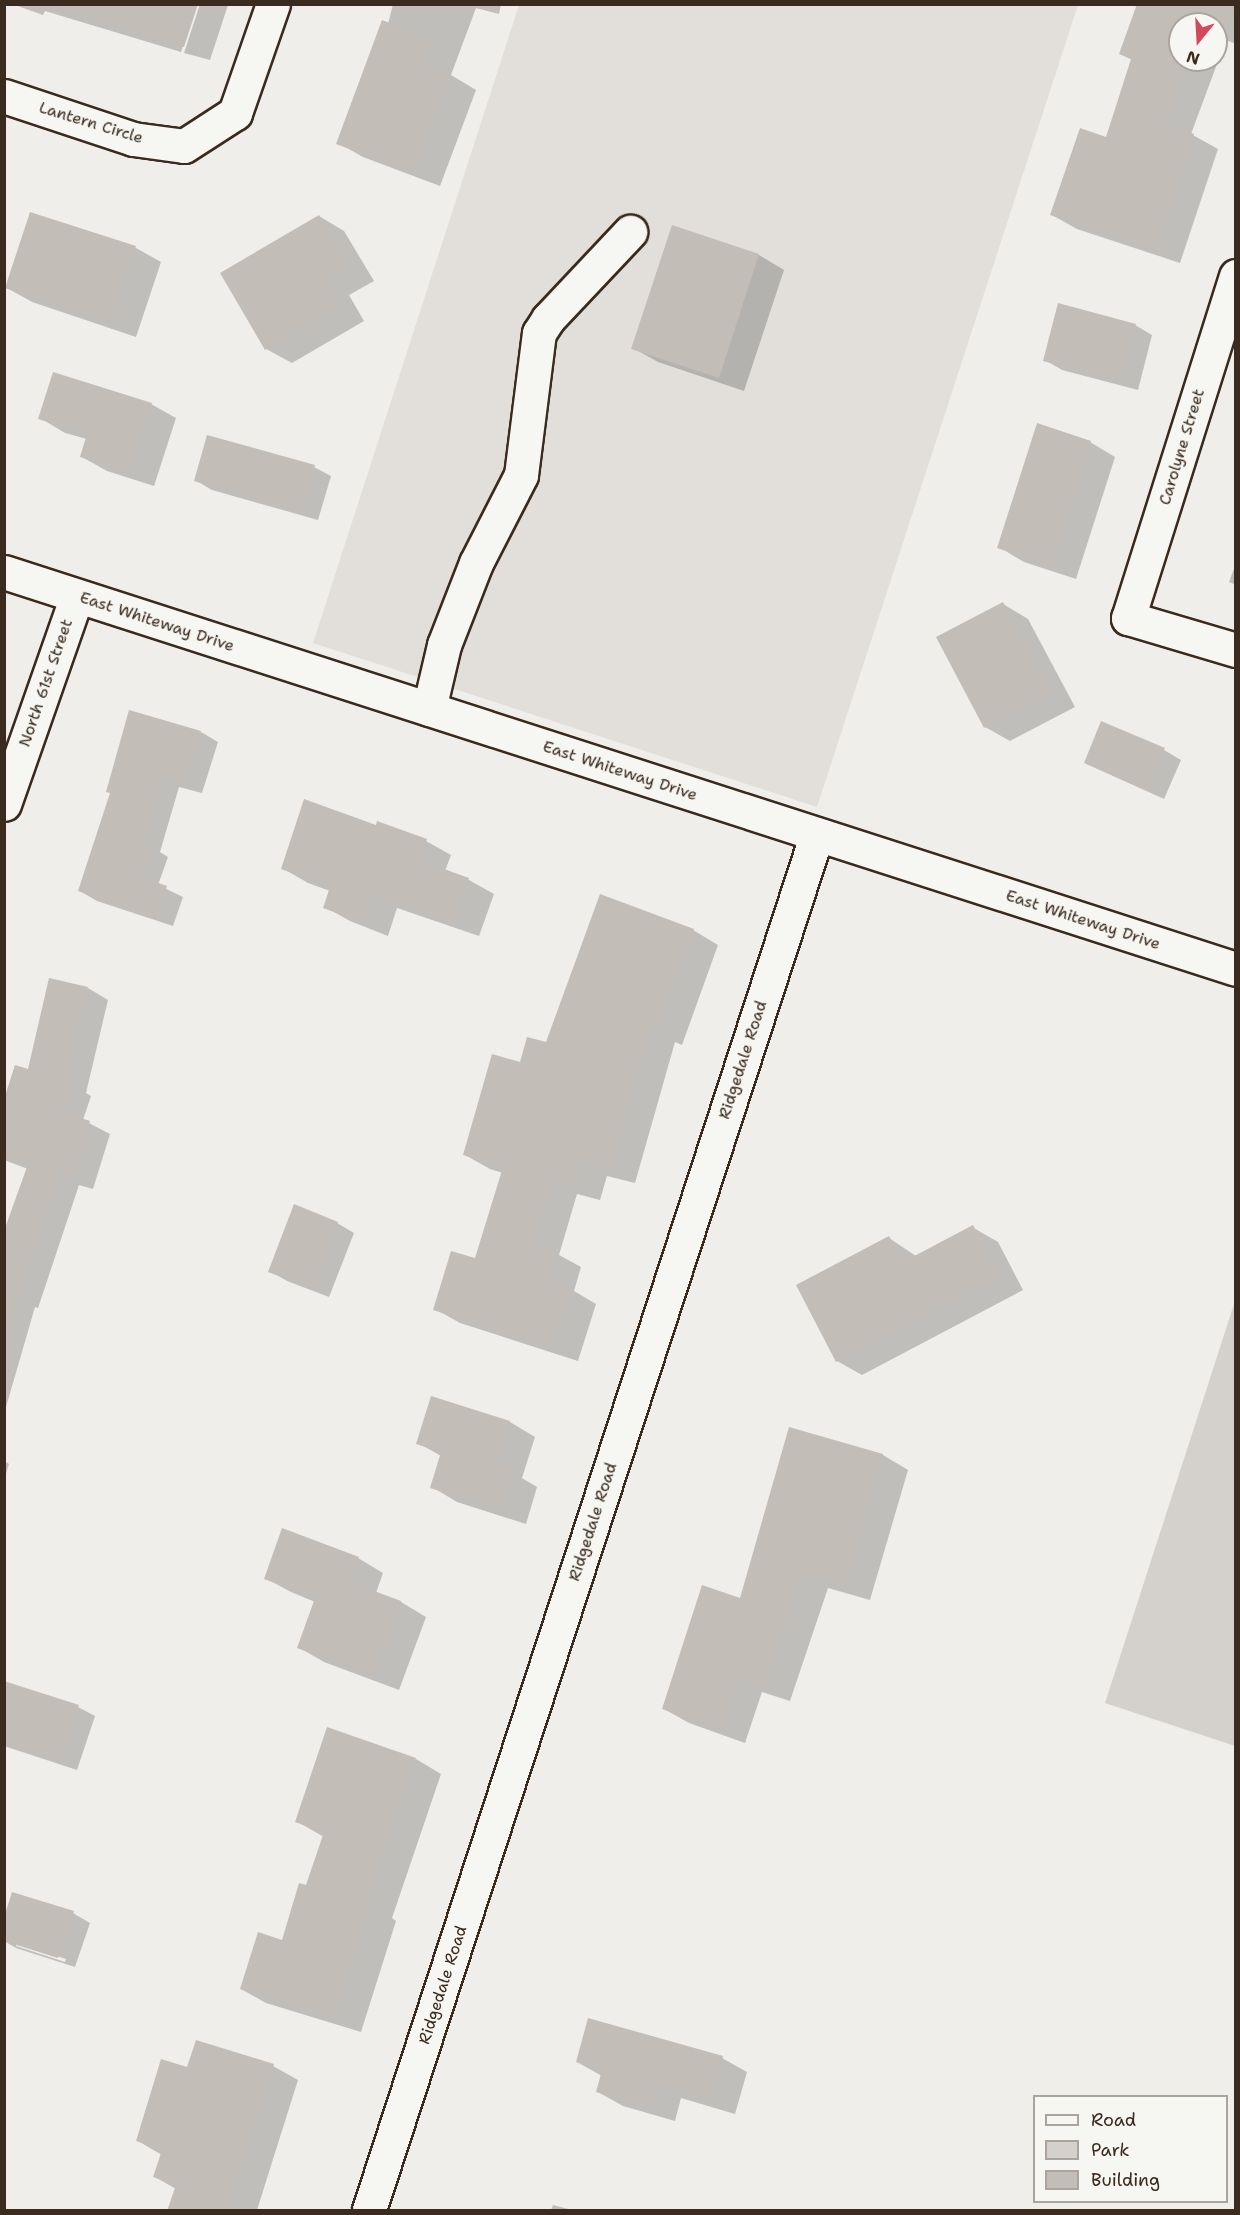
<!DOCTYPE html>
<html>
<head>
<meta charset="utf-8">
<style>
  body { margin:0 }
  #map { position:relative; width:1240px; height:2215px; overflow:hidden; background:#efeeea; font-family:"Shantell Sans",sans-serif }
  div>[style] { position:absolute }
  .built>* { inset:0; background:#e2dfdb }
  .green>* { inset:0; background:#d4d1cc }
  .shadow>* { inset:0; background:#0003 }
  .building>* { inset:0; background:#c2bdb7 }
  .roads { filter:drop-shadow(2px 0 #3b2a1e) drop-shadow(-2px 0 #3b2a1e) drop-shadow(0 2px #3b2a1e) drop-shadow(0 -2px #3b2a1e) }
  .minor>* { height:33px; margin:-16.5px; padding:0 16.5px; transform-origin:16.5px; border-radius:16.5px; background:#f6f6f2 }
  span { translate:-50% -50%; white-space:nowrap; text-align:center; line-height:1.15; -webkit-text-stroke:4.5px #f6f6f2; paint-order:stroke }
  .street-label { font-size:16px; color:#3b2a1e }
  .frame { position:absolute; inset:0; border:6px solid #3b2a1e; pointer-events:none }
  .legend { position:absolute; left:1033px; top:2095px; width:195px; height:108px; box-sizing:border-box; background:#f6f6f2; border:2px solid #aba49d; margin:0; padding:8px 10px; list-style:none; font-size:18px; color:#3b2a1e }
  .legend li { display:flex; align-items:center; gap:12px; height:30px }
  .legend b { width:30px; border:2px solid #aba49d }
  .north { position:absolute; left:1168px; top:12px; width:60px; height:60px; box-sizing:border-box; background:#f6f6f2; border:2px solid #aba49d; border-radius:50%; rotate:198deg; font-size:16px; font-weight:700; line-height:24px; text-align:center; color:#3b2a1e }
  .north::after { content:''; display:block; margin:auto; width:21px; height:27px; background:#d1495b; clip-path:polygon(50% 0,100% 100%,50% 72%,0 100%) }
</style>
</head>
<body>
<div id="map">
  <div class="built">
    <i style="clip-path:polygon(519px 5px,1078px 5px,817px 807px,313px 643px)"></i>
  </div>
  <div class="green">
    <i style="clip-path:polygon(1235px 1301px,1235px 1746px,1105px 1703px)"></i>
  </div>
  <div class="shadow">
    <i style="clip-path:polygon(12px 4px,197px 4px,181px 52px,45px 11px,43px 15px)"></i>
    <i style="clip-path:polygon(200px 4px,228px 5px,210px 60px,184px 53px)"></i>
    <i style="clip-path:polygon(393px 4px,501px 4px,499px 14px,476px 8px,451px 75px,476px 90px,440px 186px,363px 157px,338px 143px,388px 24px)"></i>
    <i style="clip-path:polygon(evenodd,1139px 4px,1236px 4px,1236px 44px,1226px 40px,1191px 134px,1218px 149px,1180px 263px,1077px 229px,1052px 215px,1107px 138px,1132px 60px,1121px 54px,1139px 4px,1180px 24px,1216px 24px,1216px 60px,1180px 60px,1180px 24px)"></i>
    <i style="clip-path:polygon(31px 214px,136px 248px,161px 262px,136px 337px,32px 302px,7px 288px)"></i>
    <i style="clip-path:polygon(319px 216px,344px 231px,374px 281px,349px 295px,364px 321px,292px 363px,266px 349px)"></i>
    <i style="clip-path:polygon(673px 227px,759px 255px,784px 270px,744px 391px,658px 362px,633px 348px)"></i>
    <i style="clip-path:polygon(1135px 325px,1152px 335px,1138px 390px,1062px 370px,1045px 360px)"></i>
    <i style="clip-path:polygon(151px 404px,176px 418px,154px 486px,107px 471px,82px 457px,87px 439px,65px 433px,40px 418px)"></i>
    <i style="clip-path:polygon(1090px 442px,1115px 457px,1076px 579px,1024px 562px,999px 547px)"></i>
    <i style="clip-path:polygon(314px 467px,331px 476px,318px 520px,212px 490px,195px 480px)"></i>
    <i style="clip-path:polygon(1236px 563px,1236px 585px,1229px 582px)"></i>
    <i style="clip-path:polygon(1003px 604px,1028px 619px,1075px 707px,1010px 741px,985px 727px)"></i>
    <i style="clip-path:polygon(201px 732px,218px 742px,202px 793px,179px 787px,160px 852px,168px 857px,158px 885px,183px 897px,173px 926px,97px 901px,80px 891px,112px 794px)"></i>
    <i style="clip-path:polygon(1164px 750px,1181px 760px,1164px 799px,1085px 763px)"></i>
    <i style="clip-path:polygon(377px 827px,426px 841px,451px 855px,445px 871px,469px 880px,494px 894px,479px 936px,397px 908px,388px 936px,350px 921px,325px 907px,330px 891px,308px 883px,282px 868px)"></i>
    <i style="clip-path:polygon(693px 930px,718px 945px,682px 1045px,675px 1042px,635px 1183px,607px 1176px,600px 1200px,577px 1194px,559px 1255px,581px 1267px,574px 1291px,596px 1304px,578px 1361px,460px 1323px,435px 1309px,476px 1260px,503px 1173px,490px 1169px,465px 1155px,521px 1064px)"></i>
    <i style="clip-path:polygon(88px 988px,108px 1000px,86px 1093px,91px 1096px,83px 1120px,110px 1134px,93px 1189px,79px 1185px,38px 1308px,35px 1307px,4px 1414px,4px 1235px,28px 1169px,4px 1160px,4px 1104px)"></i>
    <i style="clip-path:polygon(337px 1223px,354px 1233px,329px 1297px,287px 1281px,270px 1271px)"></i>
    <i style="clip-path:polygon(972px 1227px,998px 1242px,1023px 1290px,862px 1375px,837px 1361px,889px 1238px,916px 1256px)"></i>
    <i style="clip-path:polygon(432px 1398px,510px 1422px,535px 1437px,522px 1478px,537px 1487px,526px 1524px,457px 1502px,432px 1487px,441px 1456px,418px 1443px)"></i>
    <i style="clip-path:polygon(790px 1429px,883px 1455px,908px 1470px,870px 1600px,828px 1588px,790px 1701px,762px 1692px,745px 1743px,689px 1723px,664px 1709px,741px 1600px)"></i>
    <i style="clip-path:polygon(4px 1461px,9px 1464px,4px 1480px)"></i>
    <i style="clip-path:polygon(358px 1558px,383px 1573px,376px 1593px,401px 1602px,426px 1617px,399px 1690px,324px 1662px,298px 1647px,315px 1602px,291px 1592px,265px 1578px)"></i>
    <i style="clip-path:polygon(4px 1688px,78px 1707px,95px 1716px,77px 1770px,4px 1746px)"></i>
    <i style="clip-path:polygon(416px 1759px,441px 1774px,392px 1918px,396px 1921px,361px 2032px,266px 2003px,241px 1989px,283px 1941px,307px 1887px,324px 1837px,296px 1821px)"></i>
    <i style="clip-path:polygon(evenodd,73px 1913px,90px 1923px,75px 1967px,16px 1948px,4px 1941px,4px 1922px,73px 1913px,16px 1943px,66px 1959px,65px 1962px,16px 1946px,16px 1943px)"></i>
    <i style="clip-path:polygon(722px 2058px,747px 2072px,735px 2114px,681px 2098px,675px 2121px,623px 2106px,598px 2092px,602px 2076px,577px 2062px)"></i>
    <i style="clip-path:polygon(273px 2066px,298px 2080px,257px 2210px,168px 2210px,176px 2189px,155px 2177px,162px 2155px,138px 2141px,188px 2069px)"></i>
    <i style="clip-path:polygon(553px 2205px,572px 2210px,551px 2210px)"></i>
  </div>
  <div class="building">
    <i style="clip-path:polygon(68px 4px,198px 4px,184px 47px,67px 12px)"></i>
    <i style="clip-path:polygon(1137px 4px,1236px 4px,1224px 37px,1216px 34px,1216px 24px,1180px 24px,1180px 60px,1188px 60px,1165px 124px,1194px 134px,1155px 250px,1050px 215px,1080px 128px,1106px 137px,1131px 59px,1119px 54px)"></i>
    <i style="clip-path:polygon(382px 20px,434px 40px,425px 64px,451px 74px,414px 173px,336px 144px)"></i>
    <i style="clip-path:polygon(30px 212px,136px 246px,111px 323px,5px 288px)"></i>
    <i style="clip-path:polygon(319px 215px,349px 266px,324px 280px,340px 306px,265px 350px,220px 273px)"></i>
    <i style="clip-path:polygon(672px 225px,759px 254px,719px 378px,631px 349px)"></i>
    <i style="clip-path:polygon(1058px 303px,1136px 324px,1121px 381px,1043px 361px)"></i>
    <i style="clip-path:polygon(53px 372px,152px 403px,129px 473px,80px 457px,87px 434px,38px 419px)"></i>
    <i style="clip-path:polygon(1037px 423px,1091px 441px,1051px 566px,997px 548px)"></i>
    <i style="clip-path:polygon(207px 435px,315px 465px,301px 512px,194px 481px)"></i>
    <i style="clip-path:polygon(1003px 602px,1051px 693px,984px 728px,936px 637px)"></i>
    <i style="clip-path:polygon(129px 710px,201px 731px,185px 785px,162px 778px,143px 843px,152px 846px,141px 877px,167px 886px,156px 918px,78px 891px,110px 793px,106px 792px)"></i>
    <i style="clip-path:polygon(1101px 721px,1165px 748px,1147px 791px,1084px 763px)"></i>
    <i style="clip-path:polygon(304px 799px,376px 825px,377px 821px,427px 839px,419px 860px,469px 878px,454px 923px,372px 894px,362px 922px,323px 908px,330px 887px,281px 869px)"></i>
    <i style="clip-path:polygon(600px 894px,694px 929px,656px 1031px,650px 1029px,610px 1170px,582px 1162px,575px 1187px,552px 1181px,533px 1244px,557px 1252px,547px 1281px,572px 1288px,553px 1347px,433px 1310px,451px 1251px,475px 1258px,503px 1167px,463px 1155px,492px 1054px,520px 1062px,527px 1037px,546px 1042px)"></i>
    <i style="clip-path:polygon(49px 978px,88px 987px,66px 1081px,71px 1083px,62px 1112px,90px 1121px,72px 1178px,59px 1174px,10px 1319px,4px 1318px,4px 1231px,28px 1164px,4px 1157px,4px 1099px,15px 1065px,28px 1069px)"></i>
    <i style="clip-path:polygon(294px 1204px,338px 1222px,312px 1288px,268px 1272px)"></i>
    <i style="clip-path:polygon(973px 1225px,999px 1276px,836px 1362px,796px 1285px,889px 1236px,903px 1262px)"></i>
    <i style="clip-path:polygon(431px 1396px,510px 1421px,496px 1466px,513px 1471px,501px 1510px,430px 1488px,441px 1452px,416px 1444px)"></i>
    <i style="clip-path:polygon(789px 1427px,883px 1454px,845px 1587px,803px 1575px,765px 1688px,737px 1679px,720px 1729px,662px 1709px,702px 1585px,740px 1598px)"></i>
    <i style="clip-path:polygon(282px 1528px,359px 1557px,350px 1582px,401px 1601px,374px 1676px,297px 1648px,315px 1598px,264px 1579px)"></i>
    <i style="clip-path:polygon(4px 1681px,79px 1705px,60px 1762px,4px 1743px)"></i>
    <i style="clip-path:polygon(327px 1727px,416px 1758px,367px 1903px,371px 1905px,335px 2019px,240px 1989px,258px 1932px,282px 1940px,299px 1883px,306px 1885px,324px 1832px,295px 1822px)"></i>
    <i style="clip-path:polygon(12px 1892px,74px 1911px,58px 1958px,4px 1941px,4px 1917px)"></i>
    <i style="clip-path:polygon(588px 2018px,723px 2056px,710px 2101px,656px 2085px,650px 2108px,596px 2092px,602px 2070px,576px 2062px)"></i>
    <i style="clip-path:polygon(196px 2040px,274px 2064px,228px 2211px,167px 2211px,176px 2185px,153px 2177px,162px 2150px,136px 2141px,161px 2059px,187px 2067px)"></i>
  </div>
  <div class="roads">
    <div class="minor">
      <i style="left:4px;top:96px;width:136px;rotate:18.4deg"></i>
      <i style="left:133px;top:139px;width:51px;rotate:7.8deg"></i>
      <i style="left:184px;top:146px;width:61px;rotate:-32.9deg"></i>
      <i style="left:235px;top:113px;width:115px;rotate:-70.8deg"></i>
      <i style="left:1236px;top:276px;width:359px;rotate:107.5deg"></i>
      <i style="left:1128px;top:618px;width:113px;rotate:16.5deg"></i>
      <i style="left:4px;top:572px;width:1294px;rotate:17.86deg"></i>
      <i style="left:429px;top:709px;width:66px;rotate:-76.8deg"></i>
      <i style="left:444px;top:645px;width:88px;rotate:-68.7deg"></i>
      <i style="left:476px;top:563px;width:99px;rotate:-62.9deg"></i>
      <i style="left:521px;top:475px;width:143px;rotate:-82.8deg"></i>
      <i style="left:539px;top:333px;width:17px;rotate:-57deg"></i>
      <i style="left:548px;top:319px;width:120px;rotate:-46.7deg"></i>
      <i style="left:4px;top:804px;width:220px;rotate:-70.7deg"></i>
      <i style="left:369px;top:2210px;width:1447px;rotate:-71.97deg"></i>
    </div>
  </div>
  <div class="street-label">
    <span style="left:91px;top:123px;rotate:17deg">Lantern Circle</span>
    <span style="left:1182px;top:447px;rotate:-73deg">Carolyne Street</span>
    <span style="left:157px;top:622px;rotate:18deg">East Whiteway Drive</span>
    <span style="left:46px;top:683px;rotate:-71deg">North 61st Street</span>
    <span style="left:620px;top:771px;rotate:18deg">East Whiteway Drive</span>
    <span style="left:1083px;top:920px;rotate:18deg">East Whiteway Drive</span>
    <span style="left:743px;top:1060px;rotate:-72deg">Ridgedale Road</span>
    <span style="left:593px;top:1522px;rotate:-72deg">Ridgedale Road</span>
    <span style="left:443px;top:1985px;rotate:-72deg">Ridgedale Road</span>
  </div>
  <div class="frame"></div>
  <ul class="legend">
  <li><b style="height:8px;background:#f6f6f2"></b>Road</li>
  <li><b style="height:16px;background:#d4d1cc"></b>Park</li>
  <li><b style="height:16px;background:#c2bdb7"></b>Building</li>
  </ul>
  <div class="north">N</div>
</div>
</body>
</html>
